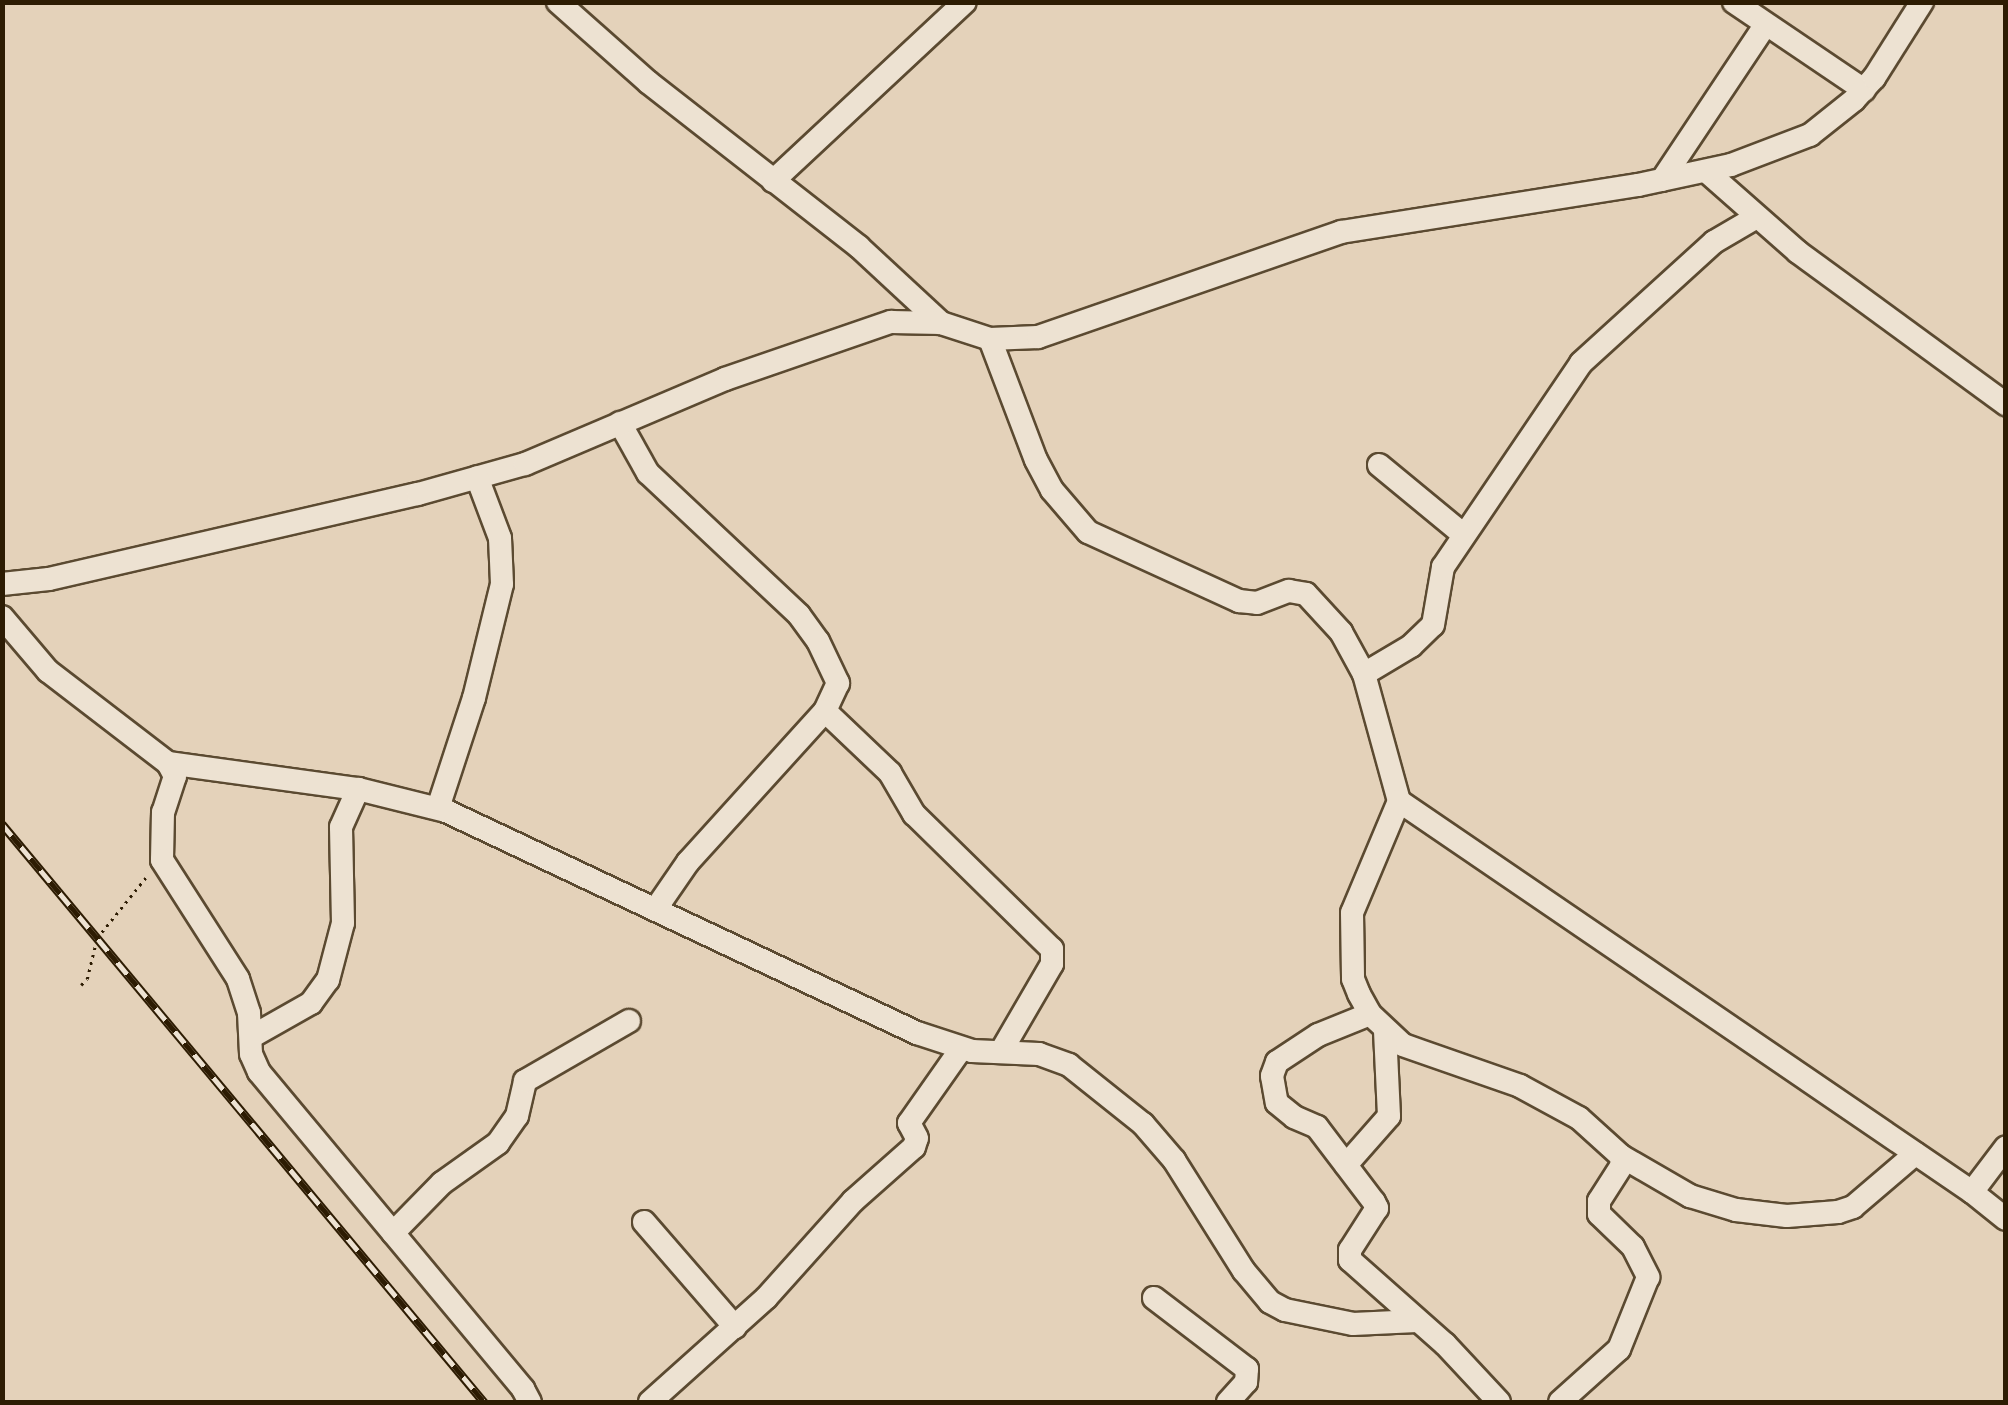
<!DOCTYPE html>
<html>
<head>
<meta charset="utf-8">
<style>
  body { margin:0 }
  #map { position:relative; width:2008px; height:1405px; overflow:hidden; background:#e4d2ba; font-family:"IM FELL English",serif }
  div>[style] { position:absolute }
  .path>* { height:2.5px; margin-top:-1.25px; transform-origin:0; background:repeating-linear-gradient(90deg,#2d1c03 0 2.5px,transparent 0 7.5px) }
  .roads { filter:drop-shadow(2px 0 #5b4a31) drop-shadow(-2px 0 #5b4a31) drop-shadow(0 2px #5b4a31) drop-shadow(0 -2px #5b4a31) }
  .minor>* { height:22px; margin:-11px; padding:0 11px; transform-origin:11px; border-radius:11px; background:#ede2d2 }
  .rail>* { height:9px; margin-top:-4.5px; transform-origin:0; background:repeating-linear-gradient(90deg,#ede2d2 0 15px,#2d1c03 0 30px); box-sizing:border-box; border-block:2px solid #2d1c03 }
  span { translate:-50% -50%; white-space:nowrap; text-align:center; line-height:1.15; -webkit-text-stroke:10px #ede2d2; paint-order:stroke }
  .frame { position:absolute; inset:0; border:5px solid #2d1c03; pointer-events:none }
</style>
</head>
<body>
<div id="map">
  <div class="path">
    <i style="left:81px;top:985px;width:8px;rotate:-45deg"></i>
    <i style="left:87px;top:979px;width:42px;rotate:-76.3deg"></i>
    <i style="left:97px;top:938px;width:80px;rotate:-51.1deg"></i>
  </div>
  <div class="roads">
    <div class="minor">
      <i style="left:558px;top:2px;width:120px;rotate:41.6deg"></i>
      <i style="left:648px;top:82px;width:268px;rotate:38deg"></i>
      <i style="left:859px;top:247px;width:112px;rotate:42.8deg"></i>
      <i style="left:1734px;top:2px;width:157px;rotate:34.1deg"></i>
      <i style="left:1706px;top:171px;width:123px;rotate:41.4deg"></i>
      <i style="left:1798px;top:252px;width:258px;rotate:36.2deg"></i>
      <i style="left:1662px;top:180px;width:187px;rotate:-56.3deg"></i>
      <i style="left:773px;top:181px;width:262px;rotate:-43deg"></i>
      <i style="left:990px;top:339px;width:129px;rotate:69.2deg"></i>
      <i style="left:1036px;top:460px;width:34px;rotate:62deg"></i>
      <i style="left:1052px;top:490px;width:55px;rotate:49.4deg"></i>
      <i style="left:1088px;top:532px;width:166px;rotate:24.6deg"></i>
      <i style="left:1239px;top:601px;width:18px;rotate:6deg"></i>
      <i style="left:1257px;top:603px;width:34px;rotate:-21deg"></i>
      <i style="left:1289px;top:591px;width:17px;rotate:10deg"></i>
      <i style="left:1306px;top:594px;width:52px;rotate:47.4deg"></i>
      <i style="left:1341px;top:632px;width:48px;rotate:61.3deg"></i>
      <i style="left:1364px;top:674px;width:132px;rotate:74.6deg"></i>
      <i style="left:1399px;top:801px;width:121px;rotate:112.8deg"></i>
      <i style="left:1352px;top:913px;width:66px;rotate:89.1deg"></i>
      <i style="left:1353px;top:979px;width:16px;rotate:68deg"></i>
      <i style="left:1359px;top:994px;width:23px;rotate:61deg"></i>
      <i style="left:1370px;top:1014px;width:45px;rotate:43.2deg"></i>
      <i style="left:1403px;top:1045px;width:124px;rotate:19.3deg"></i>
      <i style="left:1520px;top:1086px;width:67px;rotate:28.5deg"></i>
      <i style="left:1579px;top:1118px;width:57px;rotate:42.1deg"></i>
      <i style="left:1621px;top:1156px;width:9px;rotate:84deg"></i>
      <i style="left:1622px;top:1165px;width:43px;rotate:122.6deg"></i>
      <i style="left:1599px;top:1201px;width:13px;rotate:90deg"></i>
      <i style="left:1599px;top:1214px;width:47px;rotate:44.1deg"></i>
      <i style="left:1633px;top:1247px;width:34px;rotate:63deg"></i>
      <i style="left:1648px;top:1277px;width:78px;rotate:111.9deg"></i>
      <i style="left:1619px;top:1349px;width:79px;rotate:138.1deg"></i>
      <i style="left:620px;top:423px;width:57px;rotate:60.8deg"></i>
      <i style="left:648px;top:473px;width:207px;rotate:43.2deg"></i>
      <i style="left:799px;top:615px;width:32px;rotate:54deg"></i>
      <i style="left:818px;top:641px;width:47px;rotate:64.5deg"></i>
      <i style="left:838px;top:683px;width:31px;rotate:115deg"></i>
      <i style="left:825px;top:711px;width:204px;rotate:132.2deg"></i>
      <i style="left:688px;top:862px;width:58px;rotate:124.5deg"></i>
      <i style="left:1379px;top:465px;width:110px;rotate:39.5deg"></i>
      <i style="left:2px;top:584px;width:47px;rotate:-6.1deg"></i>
      <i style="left:49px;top:579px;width:379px;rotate:-13deg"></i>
      <i style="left:418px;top:494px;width:111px;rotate:-15.7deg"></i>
      <i style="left:525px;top:464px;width:217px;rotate:-23deg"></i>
      <i style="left:725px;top:379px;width:176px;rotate:-19deg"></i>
      <i style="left:891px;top:322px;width:50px;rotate:1.1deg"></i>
      <i style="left:941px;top:323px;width:52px;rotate:18.1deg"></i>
      <i style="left:990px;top:339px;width:48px;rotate:-2.4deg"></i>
      <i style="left:1038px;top:337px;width:321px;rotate:-19.1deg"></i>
      <i style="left:1341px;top:232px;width:301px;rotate:-9deg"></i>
      <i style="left:1638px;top:185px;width:95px;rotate:-12.1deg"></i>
      <i style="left:1731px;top:165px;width:85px;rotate:-20.8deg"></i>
      <i style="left:1810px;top:135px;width:56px;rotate:-38.5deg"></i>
      <i style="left:1854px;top:100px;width:30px;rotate:-48deg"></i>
      <i style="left:1874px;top:78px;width:90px;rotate:-57.7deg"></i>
      <i style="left:2px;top:617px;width:71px;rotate:49.6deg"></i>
      <i style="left:48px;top:671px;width:151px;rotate:37.5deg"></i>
      <i style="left:168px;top:763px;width:15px;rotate:62deg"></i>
      <i style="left:175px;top:776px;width:38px;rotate:108deg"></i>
      <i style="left:163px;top:812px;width:48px;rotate:91.2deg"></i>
      <i style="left:162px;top:860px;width:141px;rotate:57.4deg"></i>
      <i style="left:238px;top:979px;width:36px;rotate:72deg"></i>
      <i style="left:249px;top:1013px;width:41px;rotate:87.2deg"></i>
      <i style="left:251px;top:1054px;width:20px;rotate:66deg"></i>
      <i style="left:259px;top:1072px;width:413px;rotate:50.2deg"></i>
      <i style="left:523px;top:1389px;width:15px;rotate:62deg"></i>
      <i style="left:1364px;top:674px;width:55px;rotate:-30.8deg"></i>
      <i style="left:1411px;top:646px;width:30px;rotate:-44deg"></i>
      <i style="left:1433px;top:625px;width:59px;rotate:-80.2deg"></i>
      <i style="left:1443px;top:567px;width:246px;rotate:-55.9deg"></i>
      <i style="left:1581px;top:363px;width:180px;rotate:-42.3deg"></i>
      <i style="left:1714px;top:242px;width:48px;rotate:-30.3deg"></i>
      <i style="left:825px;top:711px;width:90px;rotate:43.6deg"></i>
      <i style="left:890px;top:773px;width:48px;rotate:59.7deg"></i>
      <i style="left:914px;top:814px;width:193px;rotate:44.4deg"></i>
      <i style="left:1052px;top:949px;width:15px;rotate:90deg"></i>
      <i style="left:1052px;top:964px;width:99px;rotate:120.2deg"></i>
      <i style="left:168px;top:763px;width:192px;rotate:7.8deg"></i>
      <i style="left:358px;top:789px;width:91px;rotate:14deg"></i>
      <i style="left:446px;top:811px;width:521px;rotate:25.24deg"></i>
      <i style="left:917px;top:1033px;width:58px;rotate:18.1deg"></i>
      <i style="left:972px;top:1051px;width:67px;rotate:2.6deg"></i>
      <i style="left:1039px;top:1054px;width:32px;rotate:20deg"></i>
      <i style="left:1069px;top:1065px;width:95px;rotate:38.6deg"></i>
      <i style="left:1143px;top:1124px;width:48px;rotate:49.3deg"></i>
      <i style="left:1174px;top:1160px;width:131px;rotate:57.8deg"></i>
      <i style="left:1244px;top:1271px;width:40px;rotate:50deg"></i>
      <i style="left:1270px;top:1302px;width:17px;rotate:28deg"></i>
      <i style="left:1285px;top:1310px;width:69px;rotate:11.6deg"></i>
      <i style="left:1353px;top:1324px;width:64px;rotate:-2.7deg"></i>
      <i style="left:1399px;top:801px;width:694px;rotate:34.31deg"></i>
      <i style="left:1972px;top:1192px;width:43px;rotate:38.5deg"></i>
      <i style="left:438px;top:808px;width:116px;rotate:-71.9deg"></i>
      <i style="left:474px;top:698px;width:117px;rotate:-76.2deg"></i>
      <i style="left:502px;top:584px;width:46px;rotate:-92.5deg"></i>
      <i style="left:500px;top:538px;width:65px;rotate:-110.7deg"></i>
      <i style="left:1370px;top:1014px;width:56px;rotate:158deg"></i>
      <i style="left:1318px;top:1035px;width:49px;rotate:146.6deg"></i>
      <i style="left:1277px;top:1062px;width:15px;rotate:110deg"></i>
      <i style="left:1272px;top:1076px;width:27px;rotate:80deg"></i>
      <i style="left:1277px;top:1103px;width:22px;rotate:39deg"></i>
      <i style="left:1294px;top:1117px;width:25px;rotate:23deg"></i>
      <i style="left:1317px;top:1127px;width:94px;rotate:52.8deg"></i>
      <i style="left:1374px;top:1202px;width:7px;rotate:63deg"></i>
      <i style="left:1377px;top:1208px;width:50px;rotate:122.7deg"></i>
      <i style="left:1350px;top:1250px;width:10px;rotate:90deg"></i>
      <i style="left:1350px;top:1260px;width:127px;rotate:41.5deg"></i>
      <i style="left:1445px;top:1344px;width:79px;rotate:47deg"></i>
      <i style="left:251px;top:1037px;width:69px;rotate:-29.5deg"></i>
      <i style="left:311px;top:1003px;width:29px;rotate:-54deg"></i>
      <i style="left:328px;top:980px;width:59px;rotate:-75.3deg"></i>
      <i style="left:343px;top:923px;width:96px;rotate:-91.2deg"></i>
      <i style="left:341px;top:827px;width:42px;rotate:-65.9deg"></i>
      <i style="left:1621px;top:1156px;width:80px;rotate:30.1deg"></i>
      <i style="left:1690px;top:1196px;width:48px;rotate:16.9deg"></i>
      <i style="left:1736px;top:1210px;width:51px;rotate:6.7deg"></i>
      <i style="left:1787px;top:1216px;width:51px;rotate:-4.5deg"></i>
      <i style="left:1838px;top:1212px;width:16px;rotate:-18deg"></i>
      <i style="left:1853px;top:1207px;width:82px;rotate:-40.5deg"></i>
      <i style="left:1346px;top:1165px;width:65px;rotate:-48.7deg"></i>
      <i style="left:1389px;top:1116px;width:85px;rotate:-92.7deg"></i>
      <i style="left:1972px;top:1192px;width:56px;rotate:-52.9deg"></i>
      <i style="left:644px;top:1222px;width:139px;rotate:49.1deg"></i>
      <i style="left:393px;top:1233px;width:70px;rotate:-45.6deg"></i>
      <i style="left:442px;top:1183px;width:69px;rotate:-35.5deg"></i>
      <i style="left:498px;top:1143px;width:33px;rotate:-55deg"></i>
      <i style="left:517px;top:1116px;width:36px;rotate:-77deg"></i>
      <i style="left:525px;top:1081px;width:120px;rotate:-30deg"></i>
      <i style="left:1154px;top:1298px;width:117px;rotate:37.4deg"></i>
      <i style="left:1247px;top:1369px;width:13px;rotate:94deg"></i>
      <i style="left:1246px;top:1382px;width:27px;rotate:132deg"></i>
      <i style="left:650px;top:1402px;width:156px;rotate:-41.9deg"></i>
      <i style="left:766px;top:1298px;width:130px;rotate:-48.1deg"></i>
      <i style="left:853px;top:1201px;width:81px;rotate:-41.5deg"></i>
      <i style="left:914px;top:1147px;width:9px;rotate:-72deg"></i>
      <i style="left:917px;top:1138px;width:17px;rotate:-118deg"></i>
      <i style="left:909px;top:1123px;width:90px;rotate:-54.9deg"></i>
    </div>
  </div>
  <div class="rail">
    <i style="left:2px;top:824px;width:753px;rotate:50.17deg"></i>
  </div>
  <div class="frame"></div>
</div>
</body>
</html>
